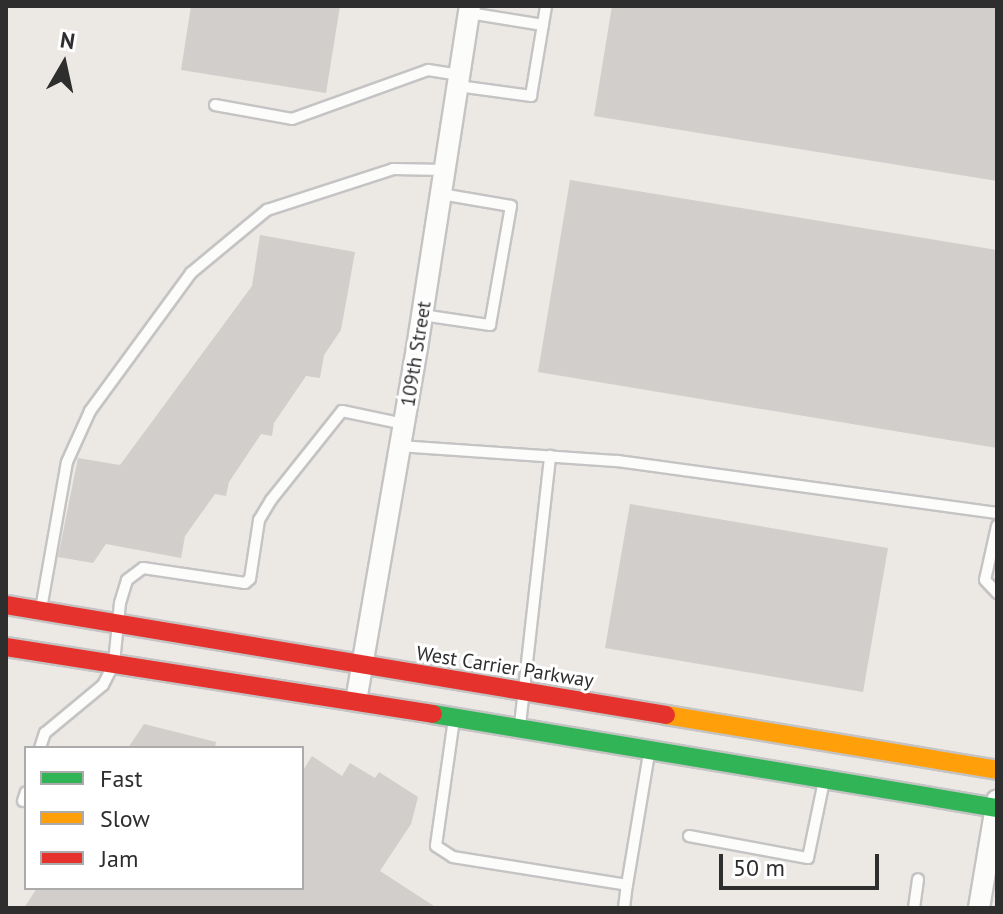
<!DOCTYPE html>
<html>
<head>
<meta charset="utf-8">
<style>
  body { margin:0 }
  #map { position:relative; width:1003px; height:914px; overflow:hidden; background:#ece8e4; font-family:"PT Sans",sans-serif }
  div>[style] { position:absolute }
  .building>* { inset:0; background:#d1cecb }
  .roads { filter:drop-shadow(2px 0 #c5c4c5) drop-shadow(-2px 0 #c5c4c5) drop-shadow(0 2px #c5c4c5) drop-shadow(0 -2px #c5c4c5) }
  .lane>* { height:10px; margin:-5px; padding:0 5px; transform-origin:5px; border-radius:5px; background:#fcfcfb }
  .street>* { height:20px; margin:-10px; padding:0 10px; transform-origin:10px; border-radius:10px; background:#fcfcfb }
  .fast>* { height:18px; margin:-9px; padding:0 9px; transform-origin:9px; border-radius:9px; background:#30b455 }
  .slow>* { height:18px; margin:-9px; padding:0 9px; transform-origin:9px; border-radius:9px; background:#ff9f0a }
  .jam>* { height:18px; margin:-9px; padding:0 9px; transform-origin:9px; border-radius:9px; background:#e5322d }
  span { translate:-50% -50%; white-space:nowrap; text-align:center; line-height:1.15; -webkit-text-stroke:6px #fff; paint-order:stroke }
  .street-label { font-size:20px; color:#2e2e2e }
  .frame { position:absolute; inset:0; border:8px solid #2e2e2e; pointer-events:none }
  .legend { position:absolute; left:24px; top:746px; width:280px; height:144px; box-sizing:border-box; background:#fff; border:2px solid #ababab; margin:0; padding:10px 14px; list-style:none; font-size:24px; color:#2e2e2e }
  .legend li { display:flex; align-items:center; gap:16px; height:40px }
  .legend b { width:40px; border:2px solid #ababab }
  .north { position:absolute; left:24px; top:24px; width:80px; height:80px; -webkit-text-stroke:6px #fff; paint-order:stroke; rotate:9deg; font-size:22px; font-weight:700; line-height:32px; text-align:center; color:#2e2e2e }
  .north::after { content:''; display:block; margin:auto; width:28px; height:36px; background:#2e2e2e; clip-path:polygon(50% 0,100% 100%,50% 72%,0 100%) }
  .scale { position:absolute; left:719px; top:854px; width:160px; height:36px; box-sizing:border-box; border:4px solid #2e2e2e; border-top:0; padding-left:10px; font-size:24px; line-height:28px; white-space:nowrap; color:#2e2e2e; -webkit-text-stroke:6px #fff; paint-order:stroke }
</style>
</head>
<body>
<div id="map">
  <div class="building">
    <i style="clip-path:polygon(191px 6px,340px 6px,326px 93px,181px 70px)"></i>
    <i style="clip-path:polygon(612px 6px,997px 6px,997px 181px,594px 116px)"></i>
    <i style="clip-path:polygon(570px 180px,997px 250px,997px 448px,538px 372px)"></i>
    <i style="clip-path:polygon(260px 235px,355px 252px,341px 330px,324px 355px,320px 378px,306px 376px,274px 423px,272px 436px,261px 434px,229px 482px,226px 496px,215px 494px,185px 536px,181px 558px,106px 544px,93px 563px,58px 557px,78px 458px,120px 465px,252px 286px)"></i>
    <i style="clip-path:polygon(630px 504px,888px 548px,863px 692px,605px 648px)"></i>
    <i style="clip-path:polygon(144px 724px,216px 742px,215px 748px,128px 748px)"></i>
    <i style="clip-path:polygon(312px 756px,342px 776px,350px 763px,375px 778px,379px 772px,418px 797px,411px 824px,380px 871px,437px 908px,24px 908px,37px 888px,302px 888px,302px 772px)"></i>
  </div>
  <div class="roads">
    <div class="lane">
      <i style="left:469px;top:13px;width:75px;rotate:9.2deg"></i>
      <i style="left:458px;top:86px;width:74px;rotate:7.8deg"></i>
      <i style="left:531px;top:96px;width:91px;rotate:-80.5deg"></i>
      <i style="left:215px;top:105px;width:78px;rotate:10.3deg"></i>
      <i style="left:292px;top:119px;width:145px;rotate:-19.8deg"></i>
      <i style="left:428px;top:70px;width:32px;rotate:9deg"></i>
      <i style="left:422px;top:315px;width:69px;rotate:8.4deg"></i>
      <i style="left:490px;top:325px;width:121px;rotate:-80deg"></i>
      <i style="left:511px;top:206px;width:71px;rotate:-170.3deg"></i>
      <i style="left:400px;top:446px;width:218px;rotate:4deg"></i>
      <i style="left:617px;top:461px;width:384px;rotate:7.8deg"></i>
      <i style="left:997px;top:526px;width:55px;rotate:102.5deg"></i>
      <i style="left:985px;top:580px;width:18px;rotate:47deg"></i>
      <i style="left:41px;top:609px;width:149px;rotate:-80deg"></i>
      <i style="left:67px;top:462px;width:56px;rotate:-65.7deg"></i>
      <i style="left:90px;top:411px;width:171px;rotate:-53.8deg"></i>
      <i style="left:191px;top:273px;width:99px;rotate:-39.7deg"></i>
      <i style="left:267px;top:210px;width:133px;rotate:-18deg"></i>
      <i style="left:393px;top:169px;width:52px;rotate:1.1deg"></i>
      <i style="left:454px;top:719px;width:128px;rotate:98.1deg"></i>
      <i style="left:436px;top:846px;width:20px;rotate:33deg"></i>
      <i style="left:453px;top:857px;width:176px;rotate:9.1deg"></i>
      <i style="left:627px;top:885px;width:134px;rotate:-80.5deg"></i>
      <i style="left:520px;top:725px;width:271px;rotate:-83.6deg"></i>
      <i style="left:40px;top:748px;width:16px;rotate:-72deg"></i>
      <i style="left:45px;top:733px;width:75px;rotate:-39.6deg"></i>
      <i style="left:103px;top:685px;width:25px;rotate:-63deg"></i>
      <i style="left:114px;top:663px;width:60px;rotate:-84.3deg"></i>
      <i style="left:120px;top:603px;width:24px;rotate:-73deg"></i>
      <i style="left:127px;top:580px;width:20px;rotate:-37deg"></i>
      <i style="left:143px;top:568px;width:103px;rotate:8.4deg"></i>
      <i style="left:245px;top:583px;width:6px;rotate:-39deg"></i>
      <i style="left:250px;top:579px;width:60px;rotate:-81.3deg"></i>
      <i style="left:259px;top:520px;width:23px;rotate:-59deg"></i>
      <i style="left:271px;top:500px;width:114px;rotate:-51.4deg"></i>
      <i style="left:342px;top:411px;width:63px;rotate:11.8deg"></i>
      <i style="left:23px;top:801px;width:9px;rotate:-72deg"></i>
      <i style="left:689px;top:836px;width:121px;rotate:10.5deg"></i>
      <i style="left:808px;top:858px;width:79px;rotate:-78.3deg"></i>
      <i style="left:624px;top:908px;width:23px;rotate:-83deg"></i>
      <i style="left:914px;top:908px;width:29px;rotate:-82deg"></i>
    </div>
    <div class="street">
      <i style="left:356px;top:701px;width:358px;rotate:-80.2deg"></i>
      <i style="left:417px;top:348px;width:346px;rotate:-81.2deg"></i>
      <i style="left:979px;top:908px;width:109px;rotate:-80.5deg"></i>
    </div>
    <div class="fast">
      <i style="left:433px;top:714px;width:572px;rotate:9.46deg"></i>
    </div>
    <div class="slow">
      <i style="left:666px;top:715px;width:336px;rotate:9.4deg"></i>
    </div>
    <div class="jam">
      <i style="left:6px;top:605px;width:669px;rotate:9.46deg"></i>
      <i style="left:6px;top:647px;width:432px;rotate:8.9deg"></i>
    </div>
  </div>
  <div class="street-label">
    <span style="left:416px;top:354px;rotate:-81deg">109th Street</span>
    <span style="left:505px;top:667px;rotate:9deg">West Carrier Parkway</span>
  </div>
  <div class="frame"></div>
  <ul class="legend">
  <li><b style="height:10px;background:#30b455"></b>Fast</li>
  <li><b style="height:10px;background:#ff9f0a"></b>Slow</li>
  <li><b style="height:10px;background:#e5322d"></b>Jam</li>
  </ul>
  <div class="north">N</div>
  <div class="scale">50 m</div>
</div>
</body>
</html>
